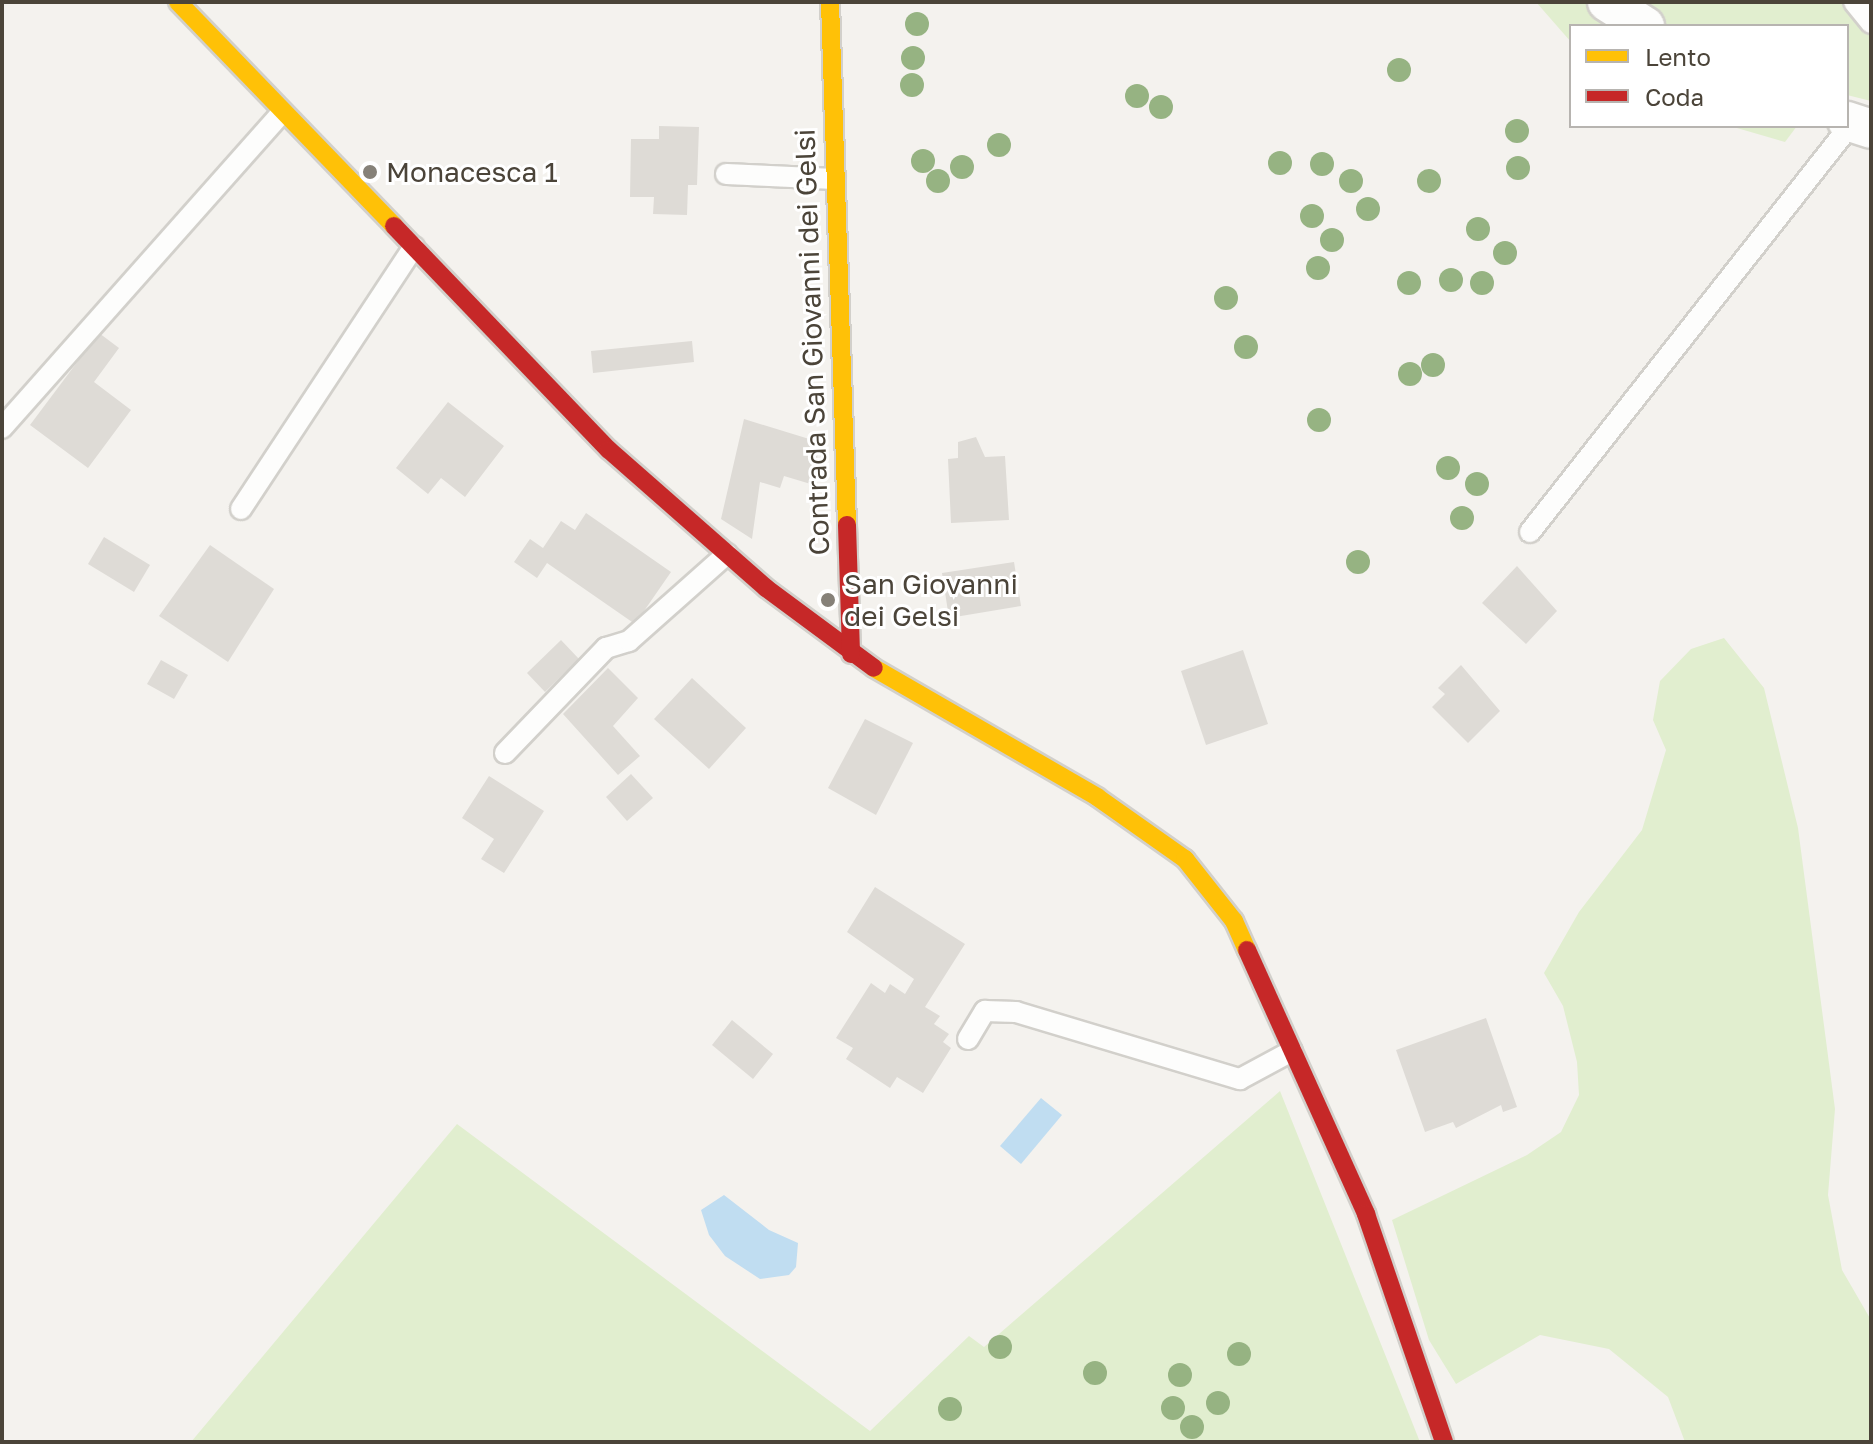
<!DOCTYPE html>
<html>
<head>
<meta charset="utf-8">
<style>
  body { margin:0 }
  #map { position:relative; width:1873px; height:1444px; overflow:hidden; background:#f4f2ee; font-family:"Golos Text",sans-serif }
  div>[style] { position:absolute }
  .green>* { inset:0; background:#e1eecf }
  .water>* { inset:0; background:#c0ddf1 }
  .building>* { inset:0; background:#dedbd6 }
  .roads { filter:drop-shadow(2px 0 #d2d0cb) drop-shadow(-2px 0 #d2d0cb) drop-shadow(0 2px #d2d0cb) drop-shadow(0 -2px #d2d0cb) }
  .lane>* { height:20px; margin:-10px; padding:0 10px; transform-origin:10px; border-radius:10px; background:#fdfdfc }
  .street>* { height:38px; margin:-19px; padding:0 19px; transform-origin:19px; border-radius:19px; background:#fdfdfc }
  .slow>* { height:18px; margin:-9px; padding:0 9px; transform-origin:9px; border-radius:9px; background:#ffc107 }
  .jam>* { height:18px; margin:-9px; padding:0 9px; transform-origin:9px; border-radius:9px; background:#c62828 }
  .trees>* { width:24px; height:24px; margin:-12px; border-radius:50%; background:#96b382 }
  .dots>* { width:22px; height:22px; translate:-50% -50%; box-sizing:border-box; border:4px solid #fff; border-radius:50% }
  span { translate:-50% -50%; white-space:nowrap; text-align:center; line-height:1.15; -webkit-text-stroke:6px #fff; paint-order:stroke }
  .poi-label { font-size:28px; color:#4b4439 }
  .left { translate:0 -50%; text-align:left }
  .street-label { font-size:28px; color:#4b4439 }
  .frame { position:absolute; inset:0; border:4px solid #4b4439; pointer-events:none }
  .legend { position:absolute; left:1569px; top:24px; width:280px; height:104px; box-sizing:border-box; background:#fff; border:2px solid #b7b4b0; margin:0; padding:10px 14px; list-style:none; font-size:24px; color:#4b4439 }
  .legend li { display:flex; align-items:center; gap:16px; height:40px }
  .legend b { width:40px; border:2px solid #b7b4b0 }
</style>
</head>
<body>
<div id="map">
  <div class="green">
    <i style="clip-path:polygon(1536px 2px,1871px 2px,1871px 101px,1847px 95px,1847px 26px,1571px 26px,1571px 42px)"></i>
    <i style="clip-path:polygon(1730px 126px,1797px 126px,1785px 142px)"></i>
    <i style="clip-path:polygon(1724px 638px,1764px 688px,1798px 828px,1835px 1109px,1828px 1195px,1842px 1270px,1871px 1320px,1871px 1442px,1685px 1442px,1668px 1397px,1609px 1349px,1540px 1335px,1456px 1384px,1429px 1340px,1392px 1220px,1527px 1155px,1561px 1132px,1579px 1095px,1577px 1062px,1563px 1006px,1544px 973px,1579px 912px,1642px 830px,1666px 750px,1653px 720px,1660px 681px,1691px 649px)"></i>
    <i style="clip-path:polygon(1280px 1091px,1420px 1442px,191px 1442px,457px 1124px,870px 1431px,969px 1336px,984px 1347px)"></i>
  </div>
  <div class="water">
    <i style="clip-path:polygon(1041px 1098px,1062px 1115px,1021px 1164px,1000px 1146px)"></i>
    <i style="clip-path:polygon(724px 1195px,769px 1230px,798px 1243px,796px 1267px,789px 1275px,760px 1279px,725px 1256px,709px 1235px,701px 1210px)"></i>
  </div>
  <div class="building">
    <i style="clip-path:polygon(659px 126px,699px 127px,697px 185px,688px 185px,687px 215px,653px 214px,654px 197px,630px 197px,631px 139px,659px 139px)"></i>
    <i style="clip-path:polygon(99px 333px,119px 348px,94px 382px,131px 410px,88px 468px,30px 425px)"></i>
    <i style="clip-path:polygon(692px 341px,694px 362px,593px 373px,591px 351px)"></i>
    <i style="clip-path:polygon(448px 402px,504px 446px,465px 497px,441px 478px,428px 494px,396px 468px)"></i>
    <i style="clip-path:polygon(744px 419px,819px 442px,814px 485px,784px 476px,780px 488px,760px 482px,752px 539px,721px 519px)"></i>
    <i style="clip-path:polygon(976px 437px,985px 457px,1005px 456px,1009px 520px,951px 523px,948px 459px,958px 458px,958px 442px)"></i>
    <i style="clip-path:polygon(586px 513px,671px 572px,635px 624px,547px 563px,537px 578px,514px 562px,530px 539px,543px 548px,561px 521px,575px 530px)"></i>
    <i style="clip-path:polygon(104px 537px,150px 565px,134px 592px,88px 564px)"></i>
    <i style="clip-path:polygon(210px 545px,274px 589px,228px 662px,159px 616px)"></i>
    <i style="clip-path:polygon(1014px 562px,1021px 606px,949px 618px,942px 573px)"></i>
    <i style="clip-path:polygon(1517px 566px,1557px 611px,1526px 644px,1482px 603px)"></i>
    <i style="clip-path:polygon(561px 640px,579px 659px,545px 692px,527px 673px)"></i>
    <i style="clip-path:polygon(1243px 650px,1268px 724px,1206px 745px,1181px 671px)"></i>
    <i style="clip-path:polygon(161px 660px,188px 675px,174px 699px,147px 684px)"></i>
    <i style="clip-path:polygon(1461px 665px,1500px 711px,1468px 743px,1432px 707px,1445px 694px,1438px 688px)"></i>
    <i style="clip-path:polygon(608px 668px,638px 698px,613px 726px,640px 756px,618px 775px,563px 714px)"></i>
    <i style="clip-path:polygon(692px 678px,746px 728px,709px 769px,654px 719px)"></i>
    <i style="clip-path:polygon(865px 719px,913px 743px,876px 815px,828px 788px)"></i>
    <i style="clip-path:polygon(631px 774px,653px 798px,627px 821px,606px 797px)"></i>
    <i style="clip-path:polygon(489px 776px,544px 811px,504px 873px,481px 859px,494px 839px,462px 818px)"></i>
    <i style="clip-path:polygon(875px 887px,965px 944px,925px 1007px,940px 1016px,934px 1024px,949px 1034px,943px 1042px,951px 1048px,923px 1093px,897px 1077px,890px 1088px,846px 1059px,853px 1048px,836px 1038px,871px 983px,885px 993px,890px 984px,905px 994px,914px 979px,847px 932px)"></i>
    <i style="clip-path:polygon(1486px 1018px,1517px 1107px,1503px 1112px,1501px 1105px,1456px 1128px,1453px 1122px,1425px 1132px,1396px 1050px)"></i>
    <i style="clip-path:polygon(732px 1020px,773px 1054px,753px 1079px,712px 1045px)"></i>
  </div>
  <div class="roads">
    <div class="lane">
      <i style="left:1854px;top:2px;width:27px;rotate:51deg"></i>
      <i style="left:726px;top:174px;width:109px;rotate:2.6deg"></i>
      <i style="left:2px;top:428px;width:421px;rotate:-48.4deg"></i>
      <i style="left:241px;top:509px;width:314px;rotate:-56.6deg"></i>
      <i style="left:1530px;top:532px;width:521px;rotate:-51.79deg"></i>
      <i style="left:505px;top:753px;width:146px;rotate:-46.1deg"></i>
      <i style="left:606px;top:648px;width:24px;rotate:-17deg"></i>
      <i style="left:629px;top:641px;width:131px;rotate:-41.6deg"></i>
      <i style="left:968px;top:1039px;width:33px;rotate:-59deg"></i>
      <i style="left:985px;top:1011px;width:31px;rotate:2deg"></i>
      <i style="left:1016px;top:1012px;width:234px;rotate:16.7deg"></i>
      <i style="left:1240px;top:1079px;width:59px;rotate:-28.3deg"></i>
    </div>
    <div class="street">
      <i style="left:1607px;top:2px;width:45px;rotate:32.3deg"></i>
      <i style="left:1847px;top:121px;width:25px;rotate:18deg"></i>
    </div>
    <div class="slow">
      <i style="left:178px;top:2px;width:311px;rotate:46deg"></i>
      <i style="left:830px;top:2px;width:523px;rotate:88.14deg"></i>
      <i style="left:874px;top:668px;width:258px;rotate:30deg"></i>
      <i style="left:1097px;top:797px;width:108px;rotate:35.2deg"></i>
      <i style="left:1185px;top:859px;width:79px;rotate:51.7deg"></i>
      <i style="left:1234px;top:921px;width:32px;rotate:66deg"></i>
    </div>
    <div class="jam">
      <i style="left:394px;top:226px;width:310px;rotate:46.2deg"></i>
      <i style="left:609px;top:450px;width:209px;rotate:41.3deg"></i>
      <i style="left:766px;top:588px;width:134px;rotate:36.5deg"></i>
      <i style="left:847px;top:525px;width:129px;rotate:88.2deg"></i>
      <i style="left:1247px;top:950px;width:290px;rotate:65.7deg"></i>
      <i style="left:1366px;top:1214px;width:241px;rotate:71.1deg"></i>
    </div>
  </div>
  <div class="trees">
    <i style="left:917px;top:24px"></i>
    <i style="left:913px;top:58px"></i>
    <i style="left:1399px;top:70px"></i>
    <i style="left:912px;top:85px"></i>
    <i style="left:1137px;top:96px"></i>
    <i style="left:1161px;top:107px"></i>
    <i style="left:1517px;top:131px"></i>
    <i style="left:999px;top:145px"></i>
    <i style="left:923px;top:161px"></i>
    <i style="left:1280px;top:163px"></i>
    <i style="left:1322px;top:164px"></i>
    <i style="left:962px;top:167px"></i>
    <i style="left:1518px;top:168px"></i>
    <i style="left:938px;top:181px"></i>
    <i style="left:1351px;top:181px"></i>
    <i style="left:1429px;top:181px"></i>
    <i style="left:1368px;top:209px"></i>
    <i style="left:1312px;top:216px"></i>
    <i style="left:1478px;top:229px"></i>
    <i style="left:1332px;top:240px"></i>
    <i style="left:1505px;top:253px"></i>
    <i style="left:1318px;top:268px"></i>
    <i style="left:1451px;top:280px"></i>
    <i style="left:1409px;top:283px"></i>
    <i style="left:1482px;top:283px"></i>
    <i style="left:1226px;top:298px"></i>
    <i style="left:1246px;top:347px"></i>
    <i style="left:1433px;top:365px"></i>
    <i style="left:1410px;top:374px"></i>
    <i style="left:1319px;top:420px"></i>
    <i style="left:1448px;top:468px"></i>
    <i style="left:1477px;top:484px"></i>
    <i style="left:1462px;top:518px"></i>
    <i style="left:1358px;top:562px"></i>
    <i style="left:1000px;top:1347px"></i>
    <i style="left:1239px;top:1354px"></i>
    <i style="left:1095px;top:1373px"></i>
    <i style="left:1180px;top:1375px"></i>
    <i style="left:1218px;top:1403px"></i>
    <i style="left:1173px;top:1408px"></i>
    <i style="left:950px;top:1409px"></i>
    <i style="left:1192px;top:1427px"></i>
  </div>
  <div class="dots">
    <i style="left:370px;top:172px;background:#868178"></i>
    <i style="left:828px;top:600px;background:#868178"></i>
  </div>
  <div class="poi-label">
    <span class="left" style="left:386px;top:172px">Monacesca 1</span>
    <span class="left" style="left:844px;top:600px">San Giovanni<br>dei Gelsi</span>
  </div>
  <div class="street-label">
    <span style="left:812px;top:342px;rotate:-92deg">Contrada San Giovanni dei Gelsi</span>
  </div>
  <div class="frame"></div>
  <ul class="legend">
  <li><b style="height:10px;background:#ffc107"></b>Lento</li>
  <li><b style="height:10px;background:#c62828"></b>Coda</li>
  </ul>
</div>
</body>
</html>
